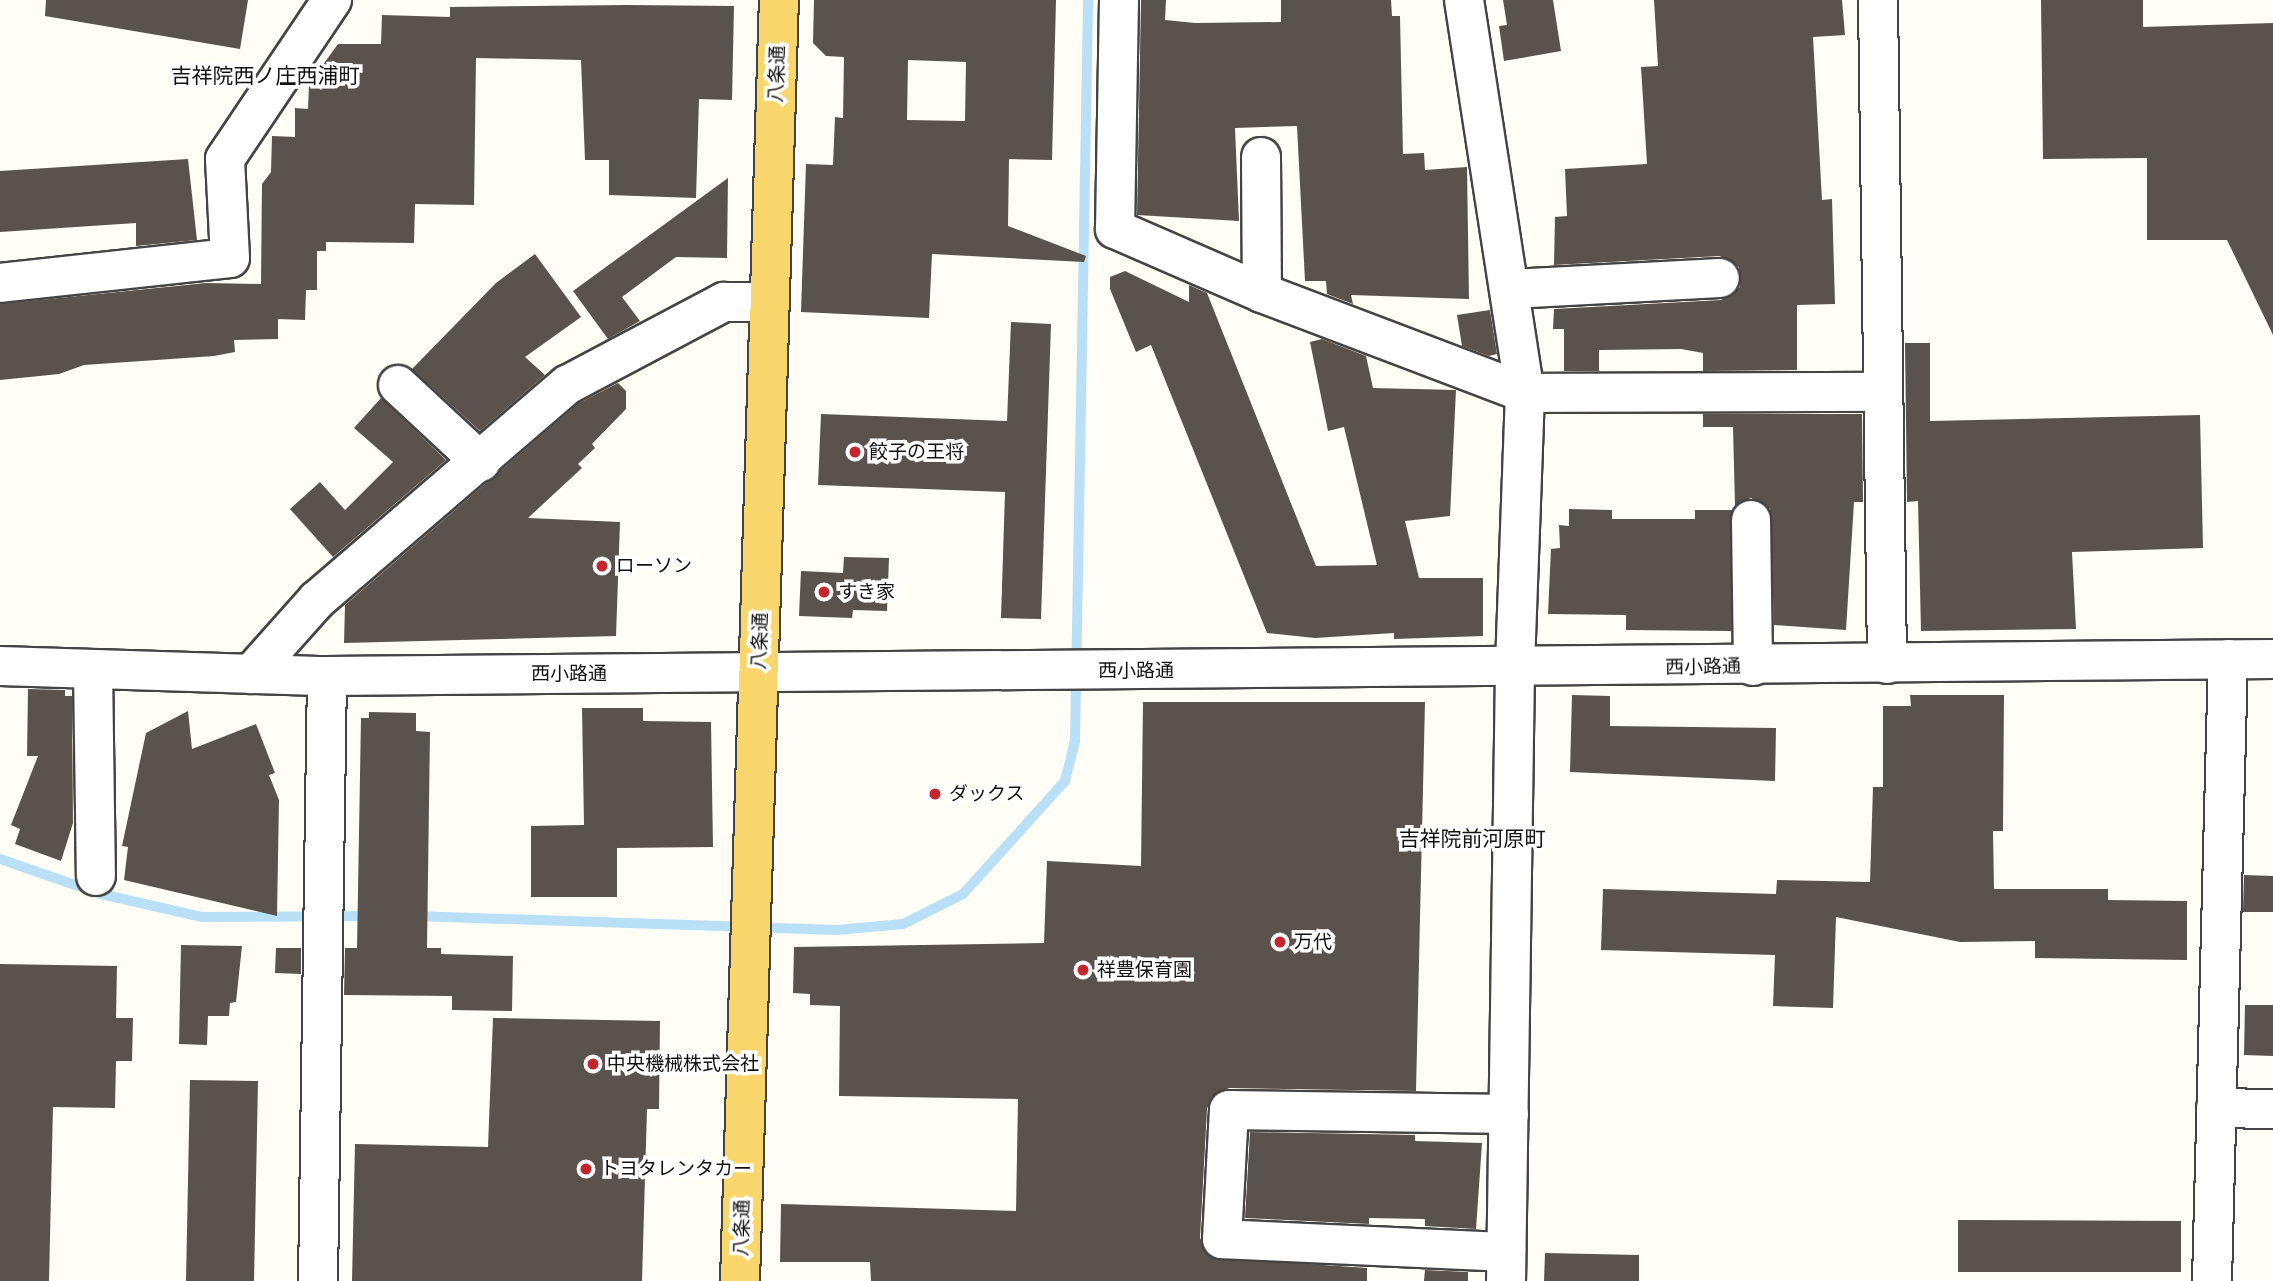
<!DOCTYPE html>
<html>
<head>
<meta charset="utf-8">
<style>
  body { margin:0 }
  #map { position:relative; width:2273px; height:1281px; overflow:hidden; background:#fffdf5; font-family:"IBM Plex Serif","Noto Sans JP",serif }
  div>[style] { position:absolute }
  .stream>* { height:10px; margin:-5px; padding:0 5px; transform-origin:5px; border-radius:5px; background:#b9e0f7 }
  .building>* { inset:0; background:#5a524d }
  .roads { filter:drop-shadow(2px 0 #444) drop-shadow(-2px 0 #444) drop-shadow(0 2px #444) drop-shadow(0 -2px #444) }
  .minor>* { height:38px; margin:-19px; padding:0 19px; transform-origin:19px; border-radius:19px; background:#fff }
  .major>* { height:38px; margin:-19px; padding:0 19px; transform-origin:19px; border-radius:19px; background:#f9d66b }
  .dots>* { width:19px; height:19px; translate:-50% -50%; box-sizing:border-box; border:4px solid #fff; border-radius:50% }
  span { translate:-50% -50%; white-space:nowrap; text-align:center; line-height:1.15; -webkit-text-stroke:7px #fff; paint-order:stroke }
  .street-label { font-size:19px; color:#111 }
  .poi-label { font-size:19px; color:#111 }
  .left { translate:0 -50%; text-align:left }
  .neighbourhood-label { font-size:21px; color:#111 }
</style>
</head>
<body>
<div id="map">
  <div class="stream">
    <i style="left:0;top:859px;width:107px;rotate:19.1deg"></i>
    <i style="left:101px;top:894px;width:104px;rotate:12.8deg"></i>
    <i style="left:202px;top:917px;width:168px;rotate:-0.3deg"></i>
    <i style="left:414px;top:916px;width:423px;rotate:1.9deg"></i>
    <i style="left:837px;top:930px;width:66px;rotate:-5.2deg"></i>
    <i style="left:903px;top:924px;width:67px;rotate:-26.6deg"></i>
    <i style="left:963px;top:894px;width:152px;rotate:-47.9deg"></i>
    <i style="left:1065px;top:781px;width:41px;rotate:-76deg"></i>
    <i style="left:1075px;top:741px;width:741px;rotate:-88.99deg"></i>
  </div>
  <div class="building">
    <i style="clip-path:polygon(46px 0,248px 0,240px 49px,45px 16px)"></i>
    <i style="clip-path:polygon(evenodd,814px 0,1056px 0,1052px 160px,1009px 159px,1008px 226px,1086px 256px,1084px 262px,932px 254px,929px 318px,801px 312px,806px 164px,833px 165px,835px 117px,843px 118px,844px 57px,826px 56px,813px 43px,814px 0,908px 60px,966px 62px,965px 121px,907px 120px,908px 60px)"></i>
    <i style="clip-path:polygon(1141px 0,1166px 0,1165px 20px,1195px 23px,1281px 22px,1281px 0,1391px 0,1392px 16px,1400px 16px,1403px 154px,1424px 153px,1425px 170px,1467px 167px,1469px 299px,1351px 295px,1353px 304px,1327px 294px,1326px 281px,1305px 281px,1297px 126px,1235px 128px,1239px 221px,1137px 215px)"></i>
    <i style="clip-path:polygon(1503px 0,1553px 0,1561px 51px,1504px 61px,1499px 26px,1507px 25px)"></i>
    <i style="clip-path:polygon(1654px 0,1842px 0,1845px 35px,1813px 37px,1822px 200px,1832px 199px,1835px 304px,1797px 305px,1797px 370px,1703px 371px,1703px 353px,1681px 349px,1599px 350px,1599px 371px,1564px 371px,1564px 329px,1553px 329px,1554px 309px,1721px 300px,1740px 287px,1739px 267px,1720px 256px,1554px 265px,1555px 217px,1567px 216px,1565px 169px,1647px 164px,1641px 67px,1658px 66px)"></i>
    <i style="clip-path:polygon(2041px 0,2143px 0,2143px 27px,2273px 23px,2273px 335px,2227px 240px,2147px 240px,2147px 158px,2043px 159px)"></i>
    <i style="clip-path:polygon(627px 5px,734px 6px,732px 100px,699px 99px,696px 198px,609px 195px,609px 160px,585px 160px,581px 60px,476px 58px,474px 205px,415px 204px,414px 243px,326px 242px,326px 251px,317px 251px,317px 290px,306px 290px,305px 320px,278px 319px,278px 339px,234px 340px,235px 352px,214px 356px,84px 365px,59px 374px,0 380px,0 304px,206px 283px,261px 284px,262px 184px,271px 172px,272px 136px,295px 137px,295px 108px,308px 109px,309px 84px,338px 44px,381px 44px,382px 15px,450px 17px,450px 7px)"></i>
    <i style="clip-path:polygon(188px 159px,197px 240px,136px 246px,136px 223px,0 232px,0 171px)"></i>
    <i style="clip-path:polygon(728px 178px,727px 258px,676px 257px,622px 297px,640px 321px,608px 339px,573px 291px)"></i>
    <i style="clip-path:polygon(535px 254px,581px 317px,525px 357px,545px 375px,480px 431px,412px 369px,496px 283px)"></i>
    <i style="clip-path:polygon(1125px 271px,1189px 302px,1189px 285px,1207px 293px,1316px 566px,1377px 565px,1344px 427px,1328px 431px,1310px 342px,1322px 339px,1366px 356px,1373px 388px,1456px 390px,1450px 516px,1405px 521px,1419px 578px,1483px 578px,1483px 636px,1394px 639px,1394px 633px,1315px 638px,1267px 633px,1151px 345px,1136px 352px,1110px 289px,1110px 277px)"></i>
    <i style="clip-path:polygon(1490px 310px,1497px 354px,1489px 356px,1462px 346px,1457px 315px)"></i>
    <i style="clip-path:polygon(1011px 322px,1051px 324px,1041px 619px,1001px 618px,1005px 492px,818px 485px,821px 414px,1007px 421px)"></i>
    <i style="clip-path:polygon(1905px 343px,1930px 343px,1930px 421px,2200px 415px,2203px 548px,2072px 552px,2076px 629px,1921px 631px,1918px 501px,1907px 502px)"></i>
    <i style="clip-path:polygon(618px 383px,626px 391px,626px 409px,592px 444px,595px 448px,578px 464px,582px 468px,528px 518px,620px 522px,616px 636px,344px 643px,345px 605px,579px 403px)"></i>
    <i style="clip-path:polygon(381px 398px,446px 460px,333px 557px,290px 509px,320px 482px,345px 510px,393px 462px,354px 428px)"></i>
    <i style="clip-path:polygon(1703px 414px,1862px 414px,1863px 502px,1854px 502px,1846px 630px,1774px 625px,1770px 509px,1751px 498px,1735px 506px,1733px 427px,1703px 427px)"></i>
    <i style="clip-path:polygon(1569px 509px,1612px 510px,1612px 519px,1695px 519px,1695px 510px,1732px 510px,1731px 631px,1626px 630px,1626px 615px,1548px 614px,1551px 549px,1560px 548px,1559px 525px,1569px 526px)"></i>
    <i style="clip-path:polygon(844px 557px,889px 558px,887px 611px,853px 610px,852px 618px,799px 616px,801px 571px,843px 573px)"></i>
    <i style="clip-path:polygon(28px 689px,65px 690px,65px 696px,72px 696px,73px 823px,61px 861px,15px 844px,20px 829px,11px 825px,38px 756px,27px 756px)"></i>
    <i style="clip-path:polygon(1572px 695px,1610px 696px,1610px 726px,1776px 728px,1775px 781px,1570px 772px)"></i>
    <i style="clip-path:polygon(1910px 695px,2004px 695px,2003px 831px,1993px 831px,1994px 889px,2108px 889px,2108px 900px,2187px 901px,2187px 960px,2035px 958px,2035px 941px,1960px 942px,1836px 917px,1833px 1008px,1773px 1006px,1775px 955px,1601px 950px,1603px 889px,1776px 894px,1777px 880px,1870px 882px,1873px 787px,1883px 787px,1883px 706px,1911px 706px)"></i>
    <i style="clip-path:polygon(1143px 702px,1425px 702px,1416px 1091px,1229px 1088px,1211px 1098px,1207px 1109px,1200px 1238px,1210px 1257px,1367px 1268px,1367px 1281px,871px 1281px,870px 1262px,780px 1262px,781px 1204px,1016px 1211px,1018px 1099px,839px 1096px,840px 1006px,810px 1005px,810px 994px,793px 993px,794px 947px,1044px 943px,1047px 861px,1141px 866px)"></i>
    <i style="clip-path:polygon(582px 708px,643px 708px,643px 721px,711px 722px,713px 847px,617px 848px,617px 897px,531px 897px,531px 826px,584px 825px)"></i>
    <i style="clip-path:polygon(188px 711px,192px 749px,256px 724px,275px 773px,269px 775px,279px 800px,277px 916px,124px 880px,128px 847px,122px 846px,146px 733px)"></i>
    <i style="clip-path:polygon(369px 712px,416px 713px,416px 731px,430px 732px,427px 948px,441px 948px,441px 954px,513px 956px,512px 1011px,452px 1010px,452px 996px,344px 995px,345px 948px,357px 948px,361px 718px,369px 718px)"></i>
    <i style="clip-path:polygon(2244px 875px,2273px 876px,2273px 912px,2243px 912px)"></i>
    <i style="clip-path:polygon(181px 945px,242px 946px,236px 1002px,230px 1003px,229px 1016px,208px 1016px,207px 1045px,179px 1044px)"></i>
    <i style="clip-path:polygon(276px 948px,301px 948px,301px 974px,275px 973px)"></i>
    <i style="clip-path:polygon(0 964px,117px 966px,116px 1018px,133px 1018px,132px 1061px,116px 1061px,115px 1108px,53px 1107px,49px 1281px,0 1281px)"></i>
    <i style="clip-path:polygon(2245px 1005px,2273px 1005px,2273px 1056px,2244px 1055px)"></i>
    <i style="clip-path:polygon(493px 1018px,660px 1021px,659px 1109px,647px 1109px,642px 1281px,352px 1281px,355px 1144px,488px 1147px)"></i>
    <i style="clip-path:polygon(190px 1080px,258px 1081px,254px 1281px,186px 1281px)"></i>
    <i style="clip-path:polygon(1250px 1132px,1415px 1135px,1415px 1141px,1482px 1143px,1476px 1229px,1425px 1226px,1425px 1219px,1369px 1218px,1369px 1224px,1245px 1218px)"></i>
    <i style="clip-path:polygon(1958px 1220px,2181px 1221px,2181px 1272px,1958px 1272px)"></i>
    <i style="clip-path:polygon(1545px 1253px,1639px 1255px,1639px 1281px,1544px 1281px)"></i>
    <i style="clip-path:polygon(1425px 1270px,1468px 1272px,1468px 1281px,1424px 1281px)"></i>
  </div>
  <div class="roads">
    <div class="minor">
      <i style="left:1119px;top:0;width:229px;rotate:91deg"></i>
      <i style="left:1115px;top:229px;width:160px;rotate:23.5deg"></i>
      <i style="left:1262px;top:293px;width:281px;rotate:20.8deg"></i>
      <i style="left:1525px;top:393px;width:358px;rotate:-0.2deg"></i>
      <i style="left:1464px;top:0;width:398px;rotate:81.2deg"></i>
      <i style="left:1525px;top:393px;width:276px;rotate:92.1deg"></i>
      <i style="left:1515px;top:669px;width:612px;rotate:90.84deg"></i>
      <i style="left:1878px;top:0;width:664px;rotate:89.22deg"></i>
      <i style="left:1261px;top:157px;width:136px;rotate:89.6deg"></i>
      <i style="left:0;top:283px;width:231px;rotate:-6.2deg"></i>
      <i style="left:230px;top:258px;width:99px;rotate:-92.9deg"></i>
      <i style="left:225px;top:159px;width:192px;rotate:-56.1deg"></i>
      <i style="left:1511px;top:289px;width:209px;rotate:-3deg"></i>
      <i style="left:398px;top:385px;width:113px;rotate:42.9deg"></i>
      <i style="left:1751px;top:520px;width:146px;rotate:89.2deg"></i>
      <i style="left:0;top:666px;width:327px;rotate:1.8deg"></i>
      <i style="left:327px;top:676px;width:1946px;rotate:-0.5deg"></i>
      <i style="left:93px;top:669px;width:207px;rotate:89.2deg"></i>
      <i style="left:251px;top:674px;width:99px;rotate:-48.3deg"></i>
      <i style="left:317px;top:600px;width:330px;rotate:-40.7deg"></i>
      <i style="left:567px;top:385px;width:178px;rotate:-27.9deg"></i>
      <i style="left:724px;top:302px;width:46px"></i>
      <i style="left:2216px;top:1108px;width:57px;rotate:1deg"></i>
      <i style="left:1506px;top:1252px;width:284px;rotate:-177.4deg"></i>
      <i style="left:1222px;top:1239px;width:129px;rotate:-86.9deg"></i>
      <i style="left:1229px;top:1110px;width:280px;rotate:0.8deg"></i>
      <i style="left:318px;top:1281px;width:605px;rotate:-89.15deg"></i>
      <i style="left:2212px;top:1281px;width:622px;rotate:-88.53deg"></i>
    </div>
    <div class="major">
      <i style="left:740px;top:1281px;width:1282px;rotate:-88.26deg"></i>
    </div>
  </div>
  <div class="dots">
    <i style="left:855px;top:452px;background:#c4262e"></i>
    <i style="left:602px;top:566px;background:#c4262e"></i>
    <i style="left:824px;top:592px;background:#c4262e"></i>
    <i style="left:935px;top:794px;background:#c4262e"></i>
    <i style="left:1280px;top:942px;background:#c4262e"></i>
    <i style="left:1083px;top:970px;background:#c4262e"></i>
    <i style="left:593px;top:1064px;background:#c4262e"></i>
    <i style="left:586px;top:1169px;background:#c4262e"></i>
  </div>
  <div class="street-label">
    <span style="left:777px;top:74px;rotate:-88deg">八条通</span>
    <span style="left:760px;top:641px;rotate:-88deg">八条通</span>
    <span style="left:1703px;top:667px;rotate:-1deg">西小路通</span>
    <span style="left:1136px;top:671px">西小路通</span>
    <span style="left:569px;top:674px">西小路通</span>
    <span style="left:742px;top:1228px;rotate:-89deg">八条通</span>
  </div>
  <div class="poi-label">
    <span class="left" style="left:869px;top:452px">餃子の王将</span>
    <span class="left" style="left:616px;top:566px">ローソン</span>
    <span class="left" style="left:838px;top:592px">すき家</span>
    <span class="left" style="left:949px;top:794px">ダックス</span>
    <span class="left" style="left:1294px;top:942px">万代</span>
    <span class="left" style="left:1097px;top:970px">祥豊保育園</span>
    <span class="left" style="left:607px;top:1064px">中央機械株式会社</span>
    <span class="left" style="left:600px;top:1169px">トヨタレンタカー</span>
  </div>
  <div class="neighbourhood-label">
    <span style="left:265px;top:75px">吉祥院西ノ庄西浦町</span>
    <span style="left:1472px;top:838px">吉祥院前河原町</span>
  </div>
</div>
</body>
</html>
